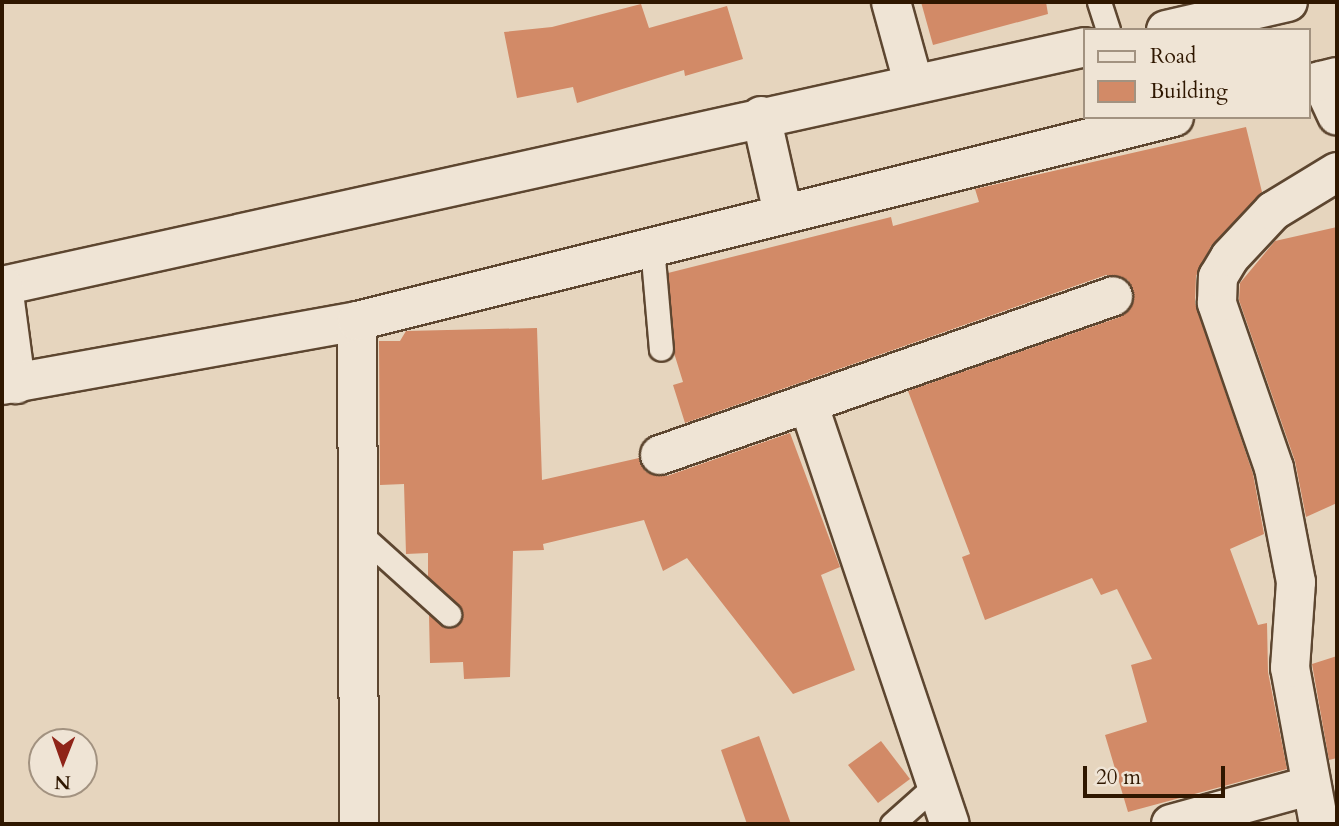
<!DOCTYPE html>
<html>
<head>
<meta charset="utf-8">
<style>
  body { margin:0 }
  #map { position:relative; width:1339px; height:826px; overflow:hidden; background:#e6d5be; font-family:Cardo,serif }
  div>[style] { position:absolute }
  .building>* { inset:0; background:#d28a67 }
  .roads { filter:drop-shadow(2px 0 #5d4630) drop-shadow(-2px 0 #5d4630) drop-shadow(0 2px #5d4630) drop-shadow(0 -2px #5d4630) }
  .lane>* { height:23px; margin:-11.5px; padding:0 11.5px; transform-origin:11.5px; border-radius:11.5px; background:#efe4d5 }
  .street>* { height:38px; margin:-19px; padding:0 19px; transform-origin:19px; border-radius:19px; background:#efe4d5 }
  .secondary>* { height:38px; margin:-19px; padding:0 19px; transform-origin:19px; border-radius:19px; background:#efe4d5 }
  span { translate:-50% -50%; white-space:nowrap; text-align:center; line-height:1.15; -webkit-text-stroke:6px #efe4d5; paint-order:stroke }
  .frame { position:absolute; inset:0; border:4px solid #2f1700; pointer-events:none }
  .legend { position:absolute; left:1083px; top:28px; width:228px; height:91px; box-sizing:border-box; background:#efe4d5; border:2px solid #a29280; margin:0; padding:9px 12px; list-style:none; font-size:21px; color:#2f1700 }
  .legend li { display:flex; align-items:center; gap:14px; height:35px }
  .legend b { width:35px; border:2px solid #a29280 }
  .north { position:absolute; left:28px; top:728px; width:70px; height:70px; box-sizing:border-box; background:#efe4d5; border:2px solid #a29280; border-radius:50%; rotate:181deg; font-size:19px; font-weight:700; line-height:28px; text-align:center; color:#2f1700 }
  .north::after { content:''; display:block; margin:auto; width:24px; height:32px; background:#8f2418; clip-path:polygon(50% 0,100% 100%,50% 72%,0 100%) }
  .scale { position:absolute; left:1083px; top:766px; width:142px; height:32px; box-sizing:border-box; border:4px solid #2f1700; border-top:0; padding-left:9px; font-size:21px; line-height:24px; white-space:nowrap; color:#2f1700; -webkit-text-stroke:5px #efe4d5; paint-order:stroke }
</style>
</head>
<body>
<div id="map">
  <div class="building">
    <i style="clip-path:polygon(921px 2px,1046px 2px,1048px 14px,933px 45px)"></i>
    <i style="clip-path:polygon(641px 4px,649px 28px,727px 6px,743px 59px,685px 76px,684px 70px,577px 103px,573px 87px,517px 98px,504px 32px,552px 27px)"></i>
    <i style="clip-path:polygon(1246px 127px,1262px 192px,1211px 246px,1196px 276px,1195px 303px,1253px 474px,1264px 534px,1230px 549px,1258px 625px,1267px 623px,1268px 672px,1287px 769px,1128px 812px,1105px 735px,1147px 722px,1131px 665px,1152px 659px,1117px 589px,1101px 595px,1092px 578px,985px 620px,962px 557px,970px 554px,908px 391px,1120px 317px,1134px 301px,1128px 280px,1106px 275px,685px 423px,673px 385px,683px 382px,674px 353px,668px 273px,891px 217px,893px 226px,979px 202px,975px 189px)"></i>
    <i style="clip-path:polygon(1337px 227px,1337px 503px,1306px 517px,1295px 461px,1239px 300px,1240px 283px,1275px 241px)"></i>
    <i style="clip-path:polygon(537px 328px,542px 480px,639px 458px,646px 472px,667px 476px,790px 433px,840px 567px,821px 575px,855px 670px,793px 694px,687px 558px,663px 571px,644px 520px,543px 544px,544px 550px,513px 551px,510px 677px,464px 679px,463px 662px,430px 663px,429px 615px,453px 627px,462px 610px,428px 577px,428px 553px,406px 554px,404px 484px,380px 485px,379px 341px,400px 341px,406px 331px)"></i>
    <i style="clip-path:polygon(1337px 656px,1337px 758px,1329px 760px,1312px 664px)"></i>
    <i style="clip-path:polygon(759px 736px,791px 824px,747px 824px,721px 750px)"></i>
    <i style="clip-path:polygon(881px 741px,910px 779px,878px 803px,848px 765px)"></i>
  </div>
  <div class="roads">
    <div class="lane">
      <i style="left:1099px;top:2px;width:29px;rotate:72deg"></i>
      <i style="left:652px;top:247px;width:102px;rotate:85deg"></i>
      <i style="left:360px;top:534px;width:120px;rotate:42deg"></i>
      <i style="left:892px;top:824px;width:60px;rotate:-41.6deg"></i>
    </div>
    <div class="street">
      <i style="left:891px;top:2px;width:83px;rotate:74.6deg"></i>
      <i style="left:1166px;top:30px;width:125px;rotate:-12.9deg"></i>
      <i style="left:1321px;top:81px;width:38px;rotate:65deg"></i>
      <i style="left:761px;top:116px;width:100px;rotate:77.3deg"></i>
      <i style="left:2px;top:286px;width:1109px;rotate:-12.44deg"></i>
      <i style="left:3px;top:286px;width:99px;rotate:82.4deg"></i>
      <i style="left:357px;top:321px;width:503px;rotate:89.77deg"></i>
      <i style="left:808px;top:403px;width:444px;rotate:71.4deg"></i>
      <i style="left:660px;top:455px;width:480px;rotate:-19.3deg"></i>
      <i style="left:1171px;top:824px;width:143px;rotate:-15.4deg"></i>
      <i style="left:1319px;top:824px;width:159px;rotate:-100.5deg"></i>
      <i style="left:1290px;top:668px;width:86px;rotate:-86deg"></i>
      <i style="left:1296px;top:582px;width:116px;rotate:-100.9deg"></i>
      <i style="left:1274px;top:468px;width:175px;rotate:-109.1deg"></i>
      <i style="left:1217px;top:303px;width:26px;rotate:-88deg"></i>
      <i style="left:1218px;top:277px;width:23px;rotate:-59deg"></i>
      <i style="left:1230px;top:257px;width:63px;rotate:-46.9deg"></i>
      <i style="left:1273px;top:211px;width:75px;rotate:-31.4deg"></i>
    </div>
    <div class="secondary">
      <i style="left:1309px;top:84px;width:29px;rotate:-14deg"></i>
      <i style="left:2px;top:385px;width:361px;rotate:-10.2deg"></i>
      <i style="left:357px;top:321px;width:842px;rotate:-14.02deg"></i>
    </div>
  </div>
  <div class="frame"></div>
  <ul class="legend">
  <li><b style="height:9px;background:#efe4d5"></b>Road</li>
  <li><b style="height:19px;background:#d28a67"></b>Building</li>
  </ul>
  <div class="north">N</div>
  <div class="scale">20 m</div>
</div>
</body>
</html>
